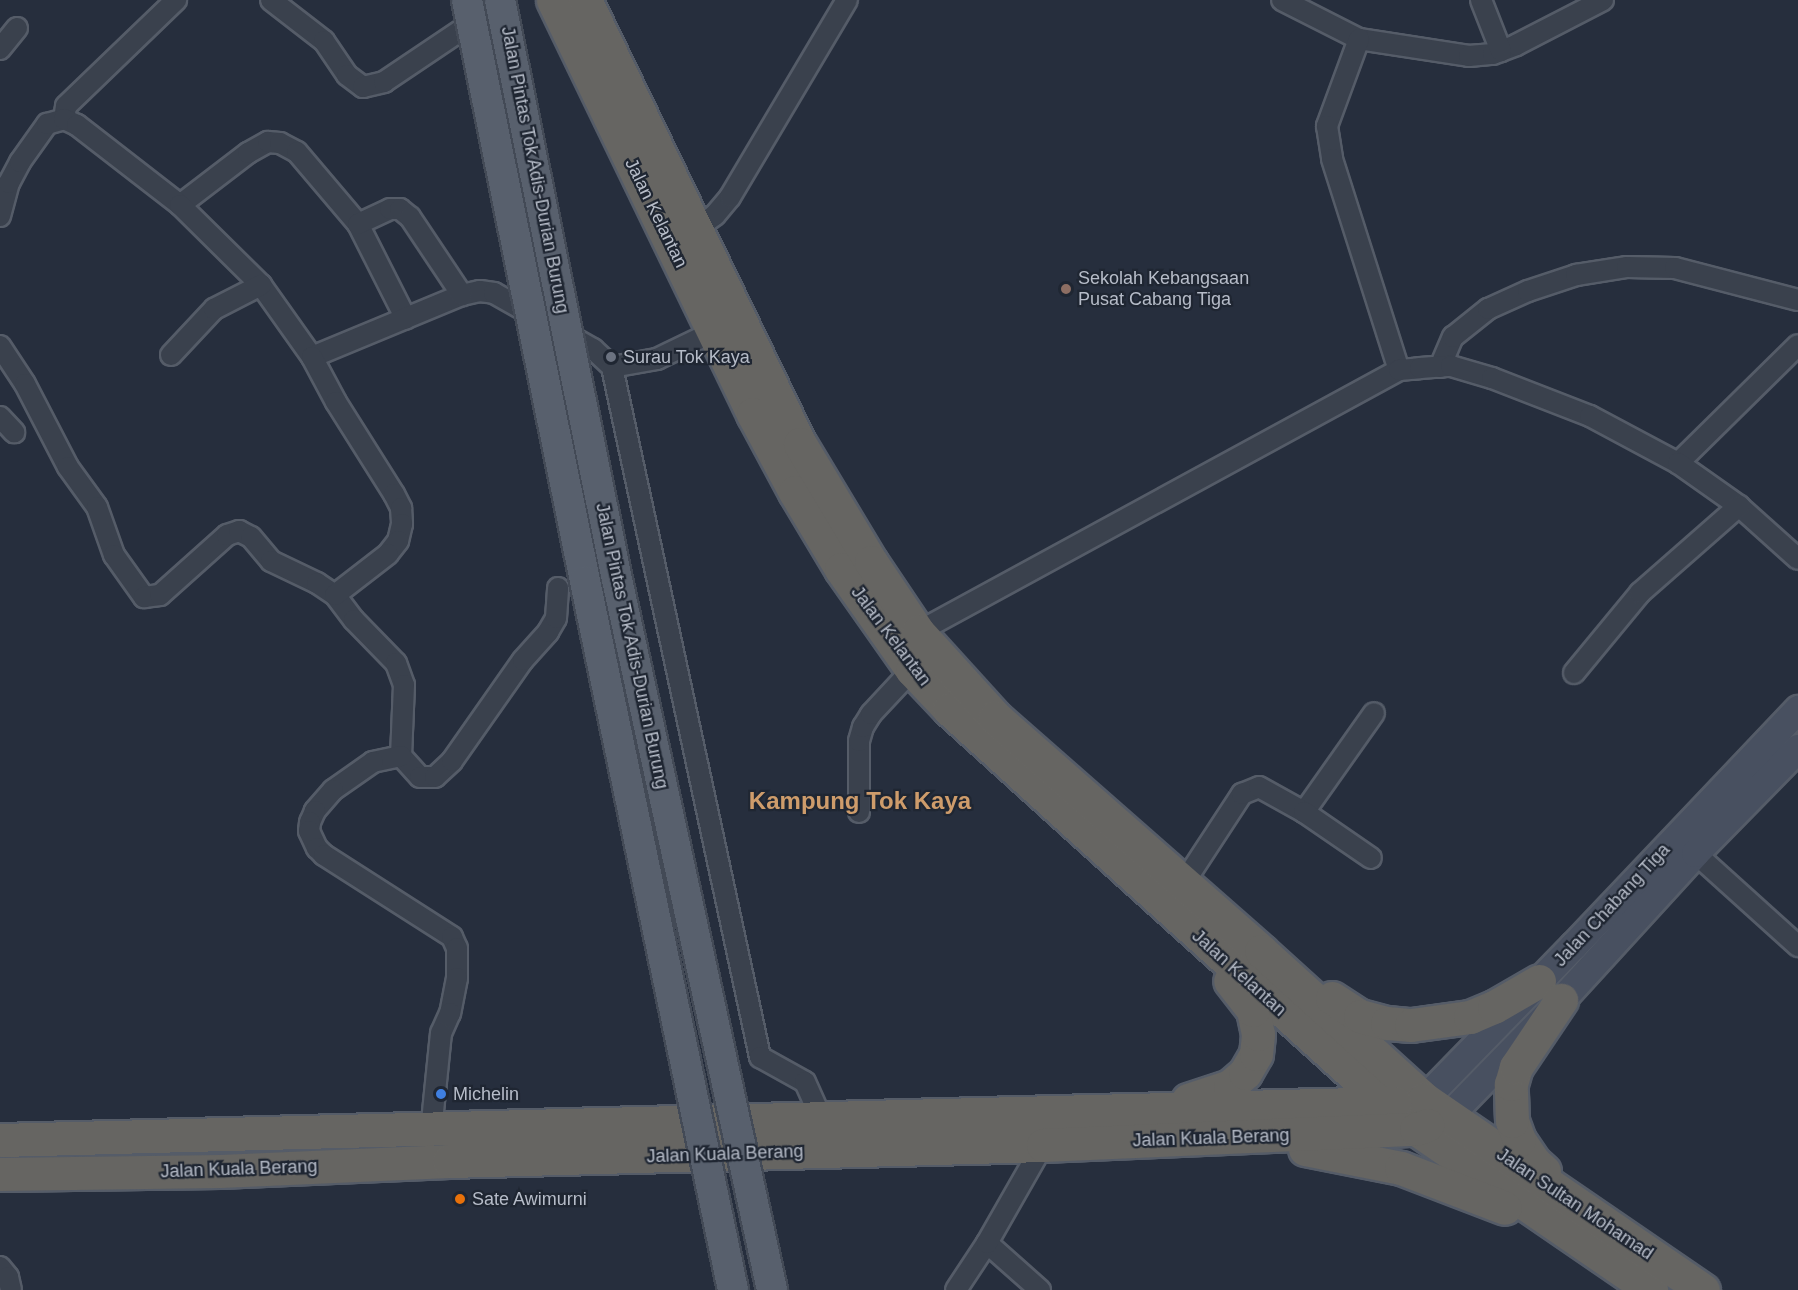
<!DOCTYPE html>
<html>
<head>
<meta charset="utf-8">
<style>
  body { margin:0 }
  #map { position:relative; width:1798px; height:1290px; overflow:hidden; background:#262e3d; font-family:Helvetica,sans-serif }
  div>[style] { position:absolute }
  .roads { filter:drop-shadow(2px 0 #555c68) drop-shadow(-2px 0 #555c68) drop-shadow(0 2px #555c68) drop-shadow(0 -2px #555c68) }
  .minor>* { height:20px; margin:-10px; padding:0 10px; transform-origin:10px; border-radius:10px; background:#3a414d }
  .secondary>* { height:27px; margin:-13.5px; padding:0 13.5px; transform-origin:13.5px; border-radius:13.5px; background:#485060 }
  .trunk>* { height:33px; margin:-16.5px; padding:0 16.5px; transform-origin:16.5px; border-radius:16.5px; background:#666562 }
  .bridges { filter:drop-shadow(2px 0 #434a56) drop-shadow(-2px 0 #434a56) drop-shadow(0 2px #434a56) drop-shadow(0 -2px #434a56) }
  .primary-bridge>* { height:30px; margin:-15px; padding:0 15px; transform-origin:15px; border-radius:15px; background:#58606d }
  .dots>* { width:16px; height:16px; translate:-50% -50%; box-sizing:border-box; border:3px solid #1f2632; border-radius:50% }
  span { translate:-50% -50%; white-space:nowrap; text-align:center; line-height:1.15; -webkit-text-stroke:4.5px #1f2632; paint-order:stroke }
  .street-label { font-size:18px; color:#b6bcc8 }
  .poi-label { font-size:18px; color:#b6bcc8 }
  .left { translate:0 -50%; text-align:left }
  .district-label { font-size:24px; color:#ce9c6b; font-weight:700 }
</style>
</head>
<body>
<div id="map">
  <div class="roads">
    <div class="minor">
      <i style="left:271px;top:0;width:67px;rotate:37.7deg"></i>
      <i style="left:324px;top:41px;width:41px;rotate:55.9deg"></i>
      <i style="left:347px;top:75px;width:20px;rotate:37deg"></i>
      <i style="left:363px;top:87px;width:22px;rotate:-13deg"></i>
      <i style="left:384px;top:82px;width:147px;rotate:-33.9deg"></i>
      <i style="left:1282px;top:0;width:86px;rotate:26.9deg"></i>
      <i style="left:1359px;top:39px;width:111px;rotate:8.8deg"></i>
      <i style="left:1469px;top:56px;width:24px;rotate:-5deg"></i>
      <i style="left:1493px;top:54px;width:25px;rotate:-21deg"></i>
      <i style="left:1516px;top:45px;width:98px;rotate:-27.3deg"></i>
      <i style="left:1481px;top:0;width:55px;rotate:68.6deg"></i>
      <i style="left:1359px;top:39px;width:93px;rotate:110.2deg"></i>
      <i style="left:1327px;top:126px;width:33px;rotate:81deg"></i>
      <i style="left:1332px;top:159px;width:221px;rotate:72.4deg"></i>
      <i style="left:0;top:49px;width:27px;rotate:-51deg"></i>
      <i style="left:64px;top:119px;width:13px;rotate:-81deg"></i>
      <i style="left:66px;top:106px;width:153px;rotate:-43.9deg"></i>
      <i style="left:180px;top:205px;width:86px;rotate:-37.4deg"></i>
      <i style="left:248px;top:153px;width:23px;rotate:-29deg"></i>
      <i style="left:268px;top:142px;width:12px;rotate:5deg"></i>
      <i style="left:280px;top:143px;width:19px;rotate:28deg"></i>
      <i style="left:297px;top:152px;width:94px;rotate:49.7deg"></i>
      <i style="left:358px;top:224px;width:106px;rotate:63.2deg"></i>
      <i style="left:0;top:216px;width:34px;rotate:-75deg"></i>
      <i style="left:9px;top:183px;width:24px;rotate:-62deg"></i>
      <i style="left:20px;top:162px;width:47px;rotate:-54.6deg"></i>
      <i style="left:47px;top:124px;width:18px;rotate:-16deg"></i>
      <i style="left:64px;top:119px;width:14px;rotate:25deg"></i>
      <i style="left:77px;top:125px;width:130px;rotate:37.8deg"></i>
      <i style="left:180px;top:205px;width:114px;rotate:44.6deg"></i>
      <i style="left:261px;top:285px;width:88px;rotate:54.7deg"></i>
      <i style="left:312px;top:357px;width:162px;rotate:-22.5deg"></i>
      <i style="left:462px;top:295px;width:18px;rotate:-13deg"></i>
      <i style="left:480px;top:291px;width:14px;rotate:8deg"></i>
      <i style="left:494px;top:293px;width:114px;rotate:29.5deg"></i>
      <i style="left:593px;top:349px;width:26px;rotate:43deg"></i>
      <i style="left:612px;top:367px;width:46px;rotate:-10.1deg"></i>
      <i style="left:657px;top:359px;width:62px;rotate:-25.7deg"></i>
      <i style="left:358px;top:224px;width:35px;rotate:-25deg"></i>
      <i style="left:390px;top:209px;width:10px"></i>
      <i style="left:400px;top:209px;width:13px;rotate:39deg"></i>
      <i style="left:410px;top:217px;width:94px;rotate:56.3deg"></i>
      <i style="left:695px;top:230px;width:25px;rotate:-37deg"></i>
      <i style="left:715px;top:215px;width:23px;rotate:-50deg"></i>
      <i style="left:730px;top:197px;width:229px;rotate:-59.3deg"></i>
      <i style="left:0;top:346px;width:45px;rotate:56.7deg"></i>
      <i style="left:25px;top:384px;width:93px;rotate:62.6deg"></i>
      <i style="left:68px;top:467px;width:49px;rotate:54.1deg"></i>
      <i style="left:97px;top:507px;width:51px;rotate:70.5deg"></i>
      <i style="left:114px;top:555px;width:52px;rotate:54.5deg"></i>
      <i style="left:144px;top:597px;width:16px;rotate:-7deg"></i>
      <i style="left:160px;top:595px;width:90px;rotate:-41.8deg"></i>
      <i style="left:227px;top:535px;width:13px;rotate:-18deg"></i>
      <i style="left:239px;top:531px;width:13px;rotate:27deg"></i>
      <i style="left:251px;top:537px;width:31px;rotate:50deg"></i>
      <i style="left:271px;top:561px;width:51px;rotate:25.6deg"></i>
      <i style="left:317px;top:583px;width:22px;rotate:34deg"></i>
      <i style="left:335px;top:595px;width:31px;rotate:53deg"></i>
      <i style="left:354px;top:620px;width:60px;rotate:45.7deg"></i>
      <i style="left:396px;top:663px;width:23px;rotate:70deg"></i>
      <i style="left:404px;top:685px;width:71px;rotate:92.4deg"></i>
      <i style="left:401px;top:756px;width:28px;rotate:48deg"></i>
      <i style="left:420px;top:777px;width:15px"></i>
      <i style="left:435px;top:777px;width:23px;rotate:-43deg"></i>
      <i style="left:452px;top:761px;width:123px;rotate:-54.9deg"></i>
      <i style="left:523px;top:660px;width:38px;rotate:-48deg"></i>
      <i style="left:548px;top:632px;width:16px;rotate:-60deg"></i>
      <i style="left:556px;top:618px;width:30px;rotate:-86deg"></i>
      <i style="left:171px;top:355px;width:63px;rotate:-46.9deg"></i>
      <i style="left:214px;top:309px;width:53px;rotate:-27.1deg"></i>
      <i style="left:312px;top:357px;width:51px;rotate:61.9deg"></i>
      <i style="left:336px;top:402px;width:109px;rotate:57.8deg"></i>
      <i style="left:394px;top:494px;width:16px;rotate:63deg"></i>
      <i style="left:401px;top:508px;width:16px;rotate:86deg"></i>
      <i style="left:402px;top:524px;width:17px;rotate:103deg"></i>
      <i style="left:398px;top:541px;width:16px;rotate:128deg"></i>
      <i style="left:388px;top:554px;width:67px;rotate:142.3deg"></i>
      <i style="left:612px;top:367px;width:706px;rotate:77.89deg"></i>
      <i style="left:760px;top:1057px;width:51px;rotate:29.1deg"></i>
      <i style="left:805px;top:1082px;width:42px;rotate:65.9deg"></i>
      <i style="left:1440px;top:367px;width:33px;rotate:-67deg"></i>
      <i style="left:1453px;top:337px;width:45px;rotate:-38.7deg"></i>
      <i style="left:1488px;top:309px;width:44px;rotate:-24.2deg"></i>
      <i style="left:1528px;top:291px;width:51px;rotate:-18.4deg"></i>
      <i style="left:1576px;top:275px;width:52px;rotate:-8.9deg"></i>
      <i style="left:1627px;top:267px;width:48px;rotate:1.2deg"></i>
      <i style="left:1675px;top:268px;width:127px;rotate:14.6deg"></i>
      <i style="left:0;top:417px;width:21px;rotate:47deg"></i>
      <i style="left:1678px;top:463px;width:168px;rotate:-44.5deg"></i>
      <i style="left:918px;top:632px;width:548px;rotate:-28.58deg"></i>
      <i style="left:1399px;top:370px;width:21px;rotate:-5deg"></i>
      <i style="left:1420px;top:368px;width:31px;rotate:-4deg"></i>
      <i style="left:1451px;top:366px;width:43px;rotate:16.3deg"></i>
      <i style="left:1492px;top:378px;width:105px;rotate:21.2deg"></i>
      <i style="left:1590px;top:416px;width:100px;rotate:28.1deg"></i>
      <i style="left:1678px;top:463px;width:75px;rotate:35.2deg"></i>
      <i style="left:1739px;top:506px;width:79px;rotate:41.9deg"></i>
      <i style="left:1574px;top:673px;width:104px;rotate:-50.5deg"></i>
      <i style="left:1640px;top:593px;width:132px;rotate:-41.3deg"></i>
      <i style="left:401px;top:756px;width:29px;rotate:168deg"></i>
      <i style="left:373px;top:762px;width:49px;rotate:145deg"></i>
      <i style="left:333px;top:790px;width:28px;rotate:131deg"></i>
      <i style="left:315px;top:811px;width:12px;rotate:114deg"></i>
      <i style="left:310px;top:822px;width:9px;rotate:96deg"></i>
      <i style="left:309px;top:831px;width:19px;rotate:65deg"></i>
      <i style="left:317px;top:848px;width:10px;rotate:45deg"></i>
      <i style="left:324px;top:855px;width:152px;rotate:32.6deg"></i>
      <i style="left:452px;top:937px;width:12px;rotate:66deg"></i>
      <i style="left:457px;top:948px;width:30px;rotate:90deg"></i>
      <i style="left:457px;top:978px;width:36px;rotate:101deg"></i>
      <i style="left:450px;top:1013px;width:22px;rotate:114deg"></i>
      <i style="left:441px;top:1033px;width:99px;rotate:95.8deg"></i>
      <i style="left:859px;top:812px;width:71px;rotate:-90deg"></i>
      <i style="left:859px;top:741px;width:15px;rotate:-74deg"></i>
      <i style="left:863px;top:727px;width:15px;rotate:-58deg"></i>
      <i style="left:871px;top:714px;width:60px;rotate:-47deg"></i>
      <i style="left:1304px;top:812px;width:121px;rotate:-54.7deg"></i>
      <i style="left:1695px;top:853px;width:139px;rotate:42.1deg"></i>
      <i style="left:1183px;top:884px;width:108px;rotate:-56.8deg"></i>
      <i style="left:1242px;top:794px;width:18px;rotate:-22deg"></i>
      <i style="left:1259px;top:787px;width:51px;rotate:29.1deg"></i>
      <i style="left:1304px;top:812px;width:81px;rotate:34.5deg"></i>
      <i style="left:987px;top:1243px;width:71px;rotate:41.6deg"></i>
      <i style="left:0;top:1267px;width:13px;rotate:51deg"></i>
      <i style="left:8px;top:1277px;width:13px;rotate:77deg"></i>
      <i style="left:956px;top:1290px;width:56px;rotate:-56.6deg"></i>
      <i style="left:987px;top:1243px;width:113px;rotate:-60.3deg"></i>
    </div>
    <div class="secondary">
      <i style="left:1424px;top:1099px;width:214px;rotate:-45.8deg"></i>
      <i style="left:1573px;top:946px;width:327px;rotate:-46.5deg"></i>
      <i style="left:1448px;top:1116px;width:162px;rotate:-45.8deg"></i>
      <i style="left:1561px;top:1000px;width:199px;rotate:-47.6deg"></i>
      <i style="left:1695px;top:853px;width:147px;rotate:-45.6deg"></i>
    </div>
    <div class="trunk">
      <i style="left:553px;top:0;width:460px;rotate:64.2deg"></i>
      <i style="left:753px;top:414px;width:89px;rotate:61.7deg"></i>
      <i style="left:795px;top:492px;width:90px;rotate:59.1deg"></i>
      <i style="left:841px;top:569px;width:123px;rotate:54.9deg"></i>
      <i style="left:912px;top:670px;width:54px;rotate:46.5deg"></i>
      <i style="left:949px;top:709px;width:589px;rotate:42.11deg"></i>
      <i style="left:1386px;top:1104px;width:39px;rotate:40deg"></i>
      <i style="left:1416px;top:1129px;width:285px;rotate:34.4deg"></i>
      <i style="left:585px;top:0;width:493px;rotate:64.2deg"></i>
      <i style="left:800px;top:444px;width:138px;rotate:59deg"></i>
      <i style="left:871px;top:562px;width:84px;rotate:56.1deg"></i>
      <i style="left:918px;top:632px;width:115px;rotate:47.8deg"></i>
      <i style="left:995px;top:717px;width:354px;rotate:41.3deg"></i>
      <i style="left:1261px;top:951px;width:220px;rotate:42.2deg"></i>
      <i style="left:1424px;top:1099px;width:338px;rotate:34.4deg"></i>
      <i style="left:1332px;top:998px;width:33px;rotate:33deg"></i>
      <i style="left:1360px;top:1016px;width:28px;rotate:15deg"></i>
      <i style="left:1387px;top:1023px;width:24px;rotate:5deg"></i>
      <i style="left:1411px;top:1025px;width:60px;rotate:-7.7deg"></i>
      <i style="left:1470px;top:1017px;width:26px;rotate:-23deg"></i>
      <i style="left:1494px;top:1007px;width:52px;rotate:-30deg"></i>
      <i style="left:1188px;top:1100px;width:44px;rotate:-18.4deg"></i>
      <i style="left:1230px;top:1086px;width:20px;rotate:-41deg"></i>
      <i style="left:1245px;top:1073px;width:22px;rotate:-60deg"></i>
      <i style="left:1256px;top:1054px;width:20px;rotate:-84deg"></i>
      <i style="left:1258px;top:1034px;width:25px;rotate:-102deg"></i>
      <i style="left:1253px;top:1010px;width:37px;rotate:-128deg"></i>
      <i style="left:0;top:1140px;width:1395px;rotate:-1.52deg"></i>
      <i style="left:1305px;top:1149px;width:98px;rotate:11.2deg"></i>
      <i style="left:1401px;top:1168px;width:111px;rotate:21deg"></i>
      <i style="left:1544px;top:1171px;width:13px;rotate:-138deg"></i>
      <i style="left:1534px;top:1162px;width:27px;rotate:-124deg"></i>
      <i style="left:1519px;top:1140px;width:20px;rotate:-110deg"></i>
      <i style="left:1512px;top:1121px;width:37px;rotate:-92deg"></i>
      <i style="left:1511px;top:1084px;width:18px;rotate:-74deg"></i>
      <i style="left:1516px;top:1067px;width:81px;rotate:-56.1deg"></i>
      <i style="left:0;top:1174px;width:220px;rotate:-0.8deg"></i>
      <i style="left:220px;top:1171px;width:229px;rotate:-2.5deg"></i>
      <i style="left:449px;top:1161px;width:594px;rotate:-1.54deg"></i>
      <i style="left:1043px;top:1145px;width:373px;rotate:-2.5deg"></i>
      <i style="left:1416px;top:1129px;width:12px;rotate:-20deg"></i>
    </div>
  </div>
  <div class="bridges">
    <div class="primary-bridge">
      <i style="left:467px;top:0;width:593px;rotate:78.52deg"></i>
      <i style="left:585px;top:581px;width:724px;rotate:78.21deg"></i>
      <i style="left:500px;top:0;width:587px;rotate:78.59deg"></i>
      <i style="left:616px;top:575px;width:732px;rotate:77.69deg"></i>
    </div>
  </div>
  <div class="dots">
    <i style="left:1066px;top:289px;background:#8d6e63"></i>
    <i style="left:611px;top:357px;background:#6b7280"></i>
    <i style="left:441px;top:1094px;background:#3f7fe0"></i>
    <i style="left:460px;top:1199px;background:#e8710a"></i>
  </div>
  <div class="street-label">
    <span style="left:535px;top:170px;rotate:79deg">Jalan Pintas Tok Adis-Durian Burung</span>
    <span style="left:656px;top:213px;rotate:64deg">Jalan Kelantan</span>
    <span style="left:891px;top:636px;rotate:53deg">Jalan Kelantan</span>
    <span style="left:632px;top:646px;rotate:78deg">Jalan Pintas Tok Adis-Durian Burung</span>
    <span style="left:1612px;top:905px;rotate:-47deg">Jalan Chabang Tiga</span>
    <span style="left:1239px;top:973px;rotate:42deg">Jalan Kelantan</span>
    <span style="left:1211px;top:1138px;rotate:-2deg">Jalan Kuala Berang</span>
    <span style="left:725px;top:1154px;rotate:-2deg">Jalan Kuala Berang</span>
    <span style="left:239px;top:1169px;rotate:-2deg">Jalan Kuala Berang</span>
    <span style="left:1575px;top:1204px;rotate:34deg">Jalan Sultan Mohamad</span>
  </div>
  <div class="poi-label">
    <span class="left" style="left:1078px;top:289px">Sekolah Kebangsaan<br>Pusat Cabang Tiga</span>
    <span class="left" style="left:623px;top:357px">Surau Tok Kaya</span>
    <span class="left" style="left:453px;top:1094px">Michelin</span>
    <span class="left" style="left:472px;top:1199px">Sate Awimurni</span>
  </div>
  <div class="district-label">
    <span style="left:860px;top:801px">Kampung Tok Kaya</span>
  </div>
</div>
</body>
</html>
